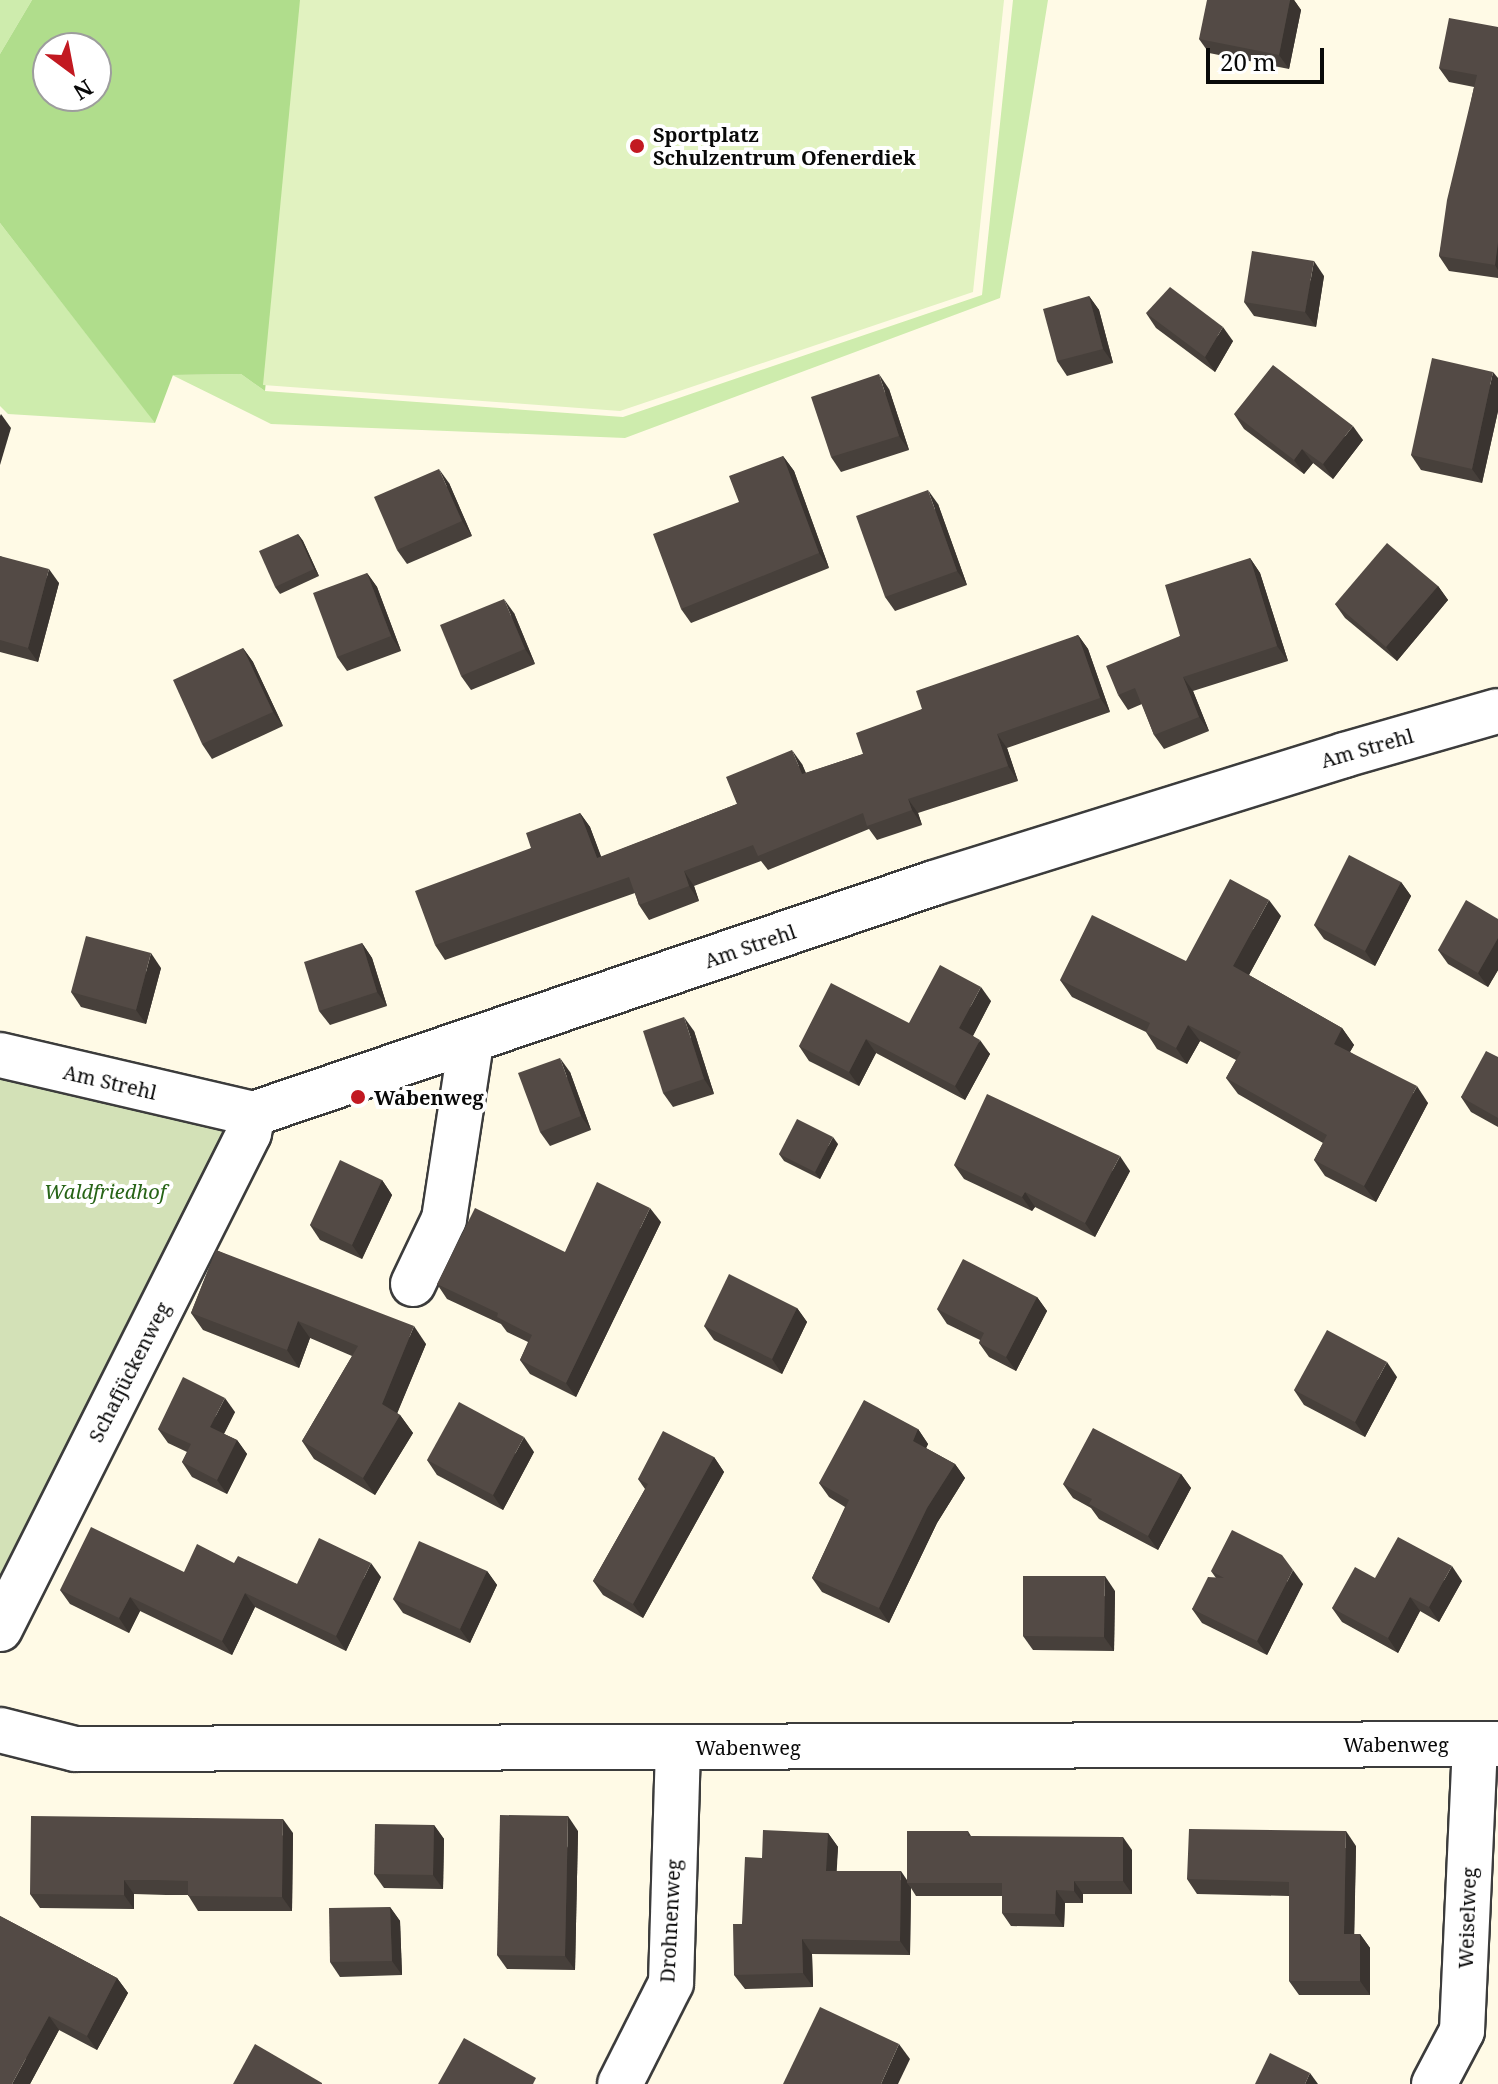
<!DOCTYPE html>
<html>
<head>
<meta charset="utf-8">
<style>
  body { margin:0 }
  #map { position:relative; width:1498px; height:2084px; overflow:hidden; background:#fffae6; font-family:"Noto Serif",serif }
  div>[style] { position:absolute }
  .green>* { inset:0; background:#ceecad }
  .forest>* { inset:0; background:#b0dd8c }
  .cemetery>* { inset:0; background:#d3e1b7 }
  .pitch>* { inset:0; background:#e1f2c0 }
  .roads { filter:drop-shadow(2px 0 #3c3c3c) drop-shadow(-2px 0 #3c3c3c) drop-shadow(0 2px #3c3c3c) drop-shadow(0 -2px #3c3c3c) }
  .minor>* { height:44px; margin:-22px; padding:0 22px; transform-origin:22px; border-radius:22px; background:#fff }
  .wall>* { inset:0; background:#47403b }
  .shaded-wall>* { inset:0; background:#3a3430 }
  .building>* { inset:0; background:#534a45 }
  .dots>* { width:22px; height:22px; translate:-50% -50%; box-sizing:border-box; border:4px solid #fff; border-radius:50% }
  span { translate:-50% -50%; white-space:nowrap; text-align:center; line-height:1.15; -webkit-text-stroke:8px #fff; paint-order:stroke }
  .poi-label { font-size:20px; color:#090909; font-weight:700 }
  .left { translate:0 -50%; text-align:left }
  .street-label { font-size:20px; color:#090909 }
  .park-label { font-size:20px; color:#276417; font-style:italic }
  .north { position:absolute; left:32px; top:32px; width:80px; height:80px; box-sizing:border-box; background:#fff; border:2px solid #9d9d9d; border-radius:50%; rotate:148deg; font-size:22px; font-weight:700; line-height:32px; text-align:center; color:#090909 }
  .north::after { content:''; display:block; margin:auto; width:28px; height:36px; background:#c21921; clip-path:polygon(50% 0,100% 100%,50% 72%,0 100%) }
  .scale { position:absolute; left:1206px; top:48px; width:118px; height:36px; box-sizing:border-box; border:4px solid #090909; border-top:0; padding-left:10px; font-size:24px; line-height:28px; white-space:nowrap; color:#090909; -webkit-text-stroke:6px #fff; paint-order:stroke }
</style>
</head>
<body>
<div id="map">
  <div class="green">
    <i style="clip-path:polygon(0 0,32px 0,0 54px)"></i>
    <i style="clip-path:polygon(1013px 0,1048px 0,1000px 298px,625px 438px,271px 424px,172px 375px,241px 374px,265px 391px,623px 417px,982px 295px)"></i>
    <i style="clip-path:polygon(0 223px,155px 422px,155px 423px,8px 414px,0 406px)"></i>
  </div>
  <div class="forest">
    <i style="clip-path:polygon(evenodd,32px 0,303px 0,265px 391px,241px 374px,173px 375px,155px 423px,0 223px,0 54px,32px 0,48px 48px,96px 48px,96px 96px,48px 96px,48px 48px)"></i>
  </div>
  <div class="cemetery">
    <i style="clip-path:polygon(0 1055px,253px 1114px,0 1629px)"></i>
  </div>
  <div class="pitch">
    <i style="clip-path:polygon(300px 0,1004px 0,973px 292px,620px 411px,263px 385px)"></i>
  </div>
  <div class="roads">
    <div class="minor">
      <i style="left:0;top:1055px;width:260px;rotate:13.1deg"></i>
      <i style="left:253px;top:1114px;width:719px;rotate:-18.74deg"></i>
      <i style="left:934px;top:883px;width:430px;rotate:-17.3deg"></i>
      <i style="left:1344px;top:755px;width:159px;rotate:-16deg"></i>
      <i style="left:413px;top:1284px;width:72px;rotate:-64.5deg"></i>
      <i style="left:444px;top:1219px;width:178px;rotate:-81.3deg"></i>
      <i style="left:0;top:1629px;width:555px;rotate:-63.34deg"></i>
      <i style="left:249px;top:1133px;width:19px;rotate:-78deg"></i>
      <i style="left:0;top:1730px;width:77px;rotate:14.2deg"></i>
      <i style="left:75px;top:1749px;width:1423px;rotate:-0.2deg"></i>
      <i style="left:620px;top:2084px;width:113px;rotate:-63.2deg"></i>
      <i style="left:671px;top:1983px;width:235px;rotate:-88.3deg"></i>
      <i style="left:1434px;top:2084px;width:60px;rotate:-62.2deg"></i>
      <i style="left:1462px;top:2031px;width:287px;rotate:-87.4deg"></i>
    </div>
  </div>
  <div class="wall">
    <i style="clip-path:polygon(1290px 0,1294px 0,1301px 10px,1289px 69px,1209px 53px,1199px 39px)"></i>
    <i style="clip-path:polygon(1498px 27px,1498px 278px,1449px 271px,1439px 256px,1474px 87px,1449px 82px,1439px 68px)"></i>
    <i style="clip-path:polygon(1324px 276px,1316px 327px,1254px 316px,1244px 302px)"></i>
    <i style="clip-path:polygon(1089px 296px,1099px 310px,1113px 363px,1067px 376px,1057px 361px)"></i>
    <i style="clip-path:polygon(1146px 313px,1233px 341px,1215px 372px,1156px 328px)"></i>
    <i style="clip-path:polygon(1498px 378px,1498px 411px,1482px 483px,1421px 470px,1411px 455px)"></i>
    <i style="clip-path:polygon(889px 389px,909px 450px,841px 472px,831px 457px)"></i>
    <i style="clip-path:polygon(1234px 414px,1363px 440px,1333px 479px,1313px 463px,1304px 474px,1244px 429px)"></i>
    <i style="clip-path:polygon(783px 456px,794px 471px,829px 568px,691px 623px,681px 609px,739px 502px)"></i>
    <i style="clip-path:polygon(449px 483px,472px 536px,407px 564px,397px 550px)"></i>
    <i style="clip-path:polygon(938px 504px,967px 585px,895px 611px,885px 597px)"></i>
    <i style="clip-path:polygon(298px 534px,303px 541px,319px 576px,280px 594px,275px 587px)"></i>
    <i style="clip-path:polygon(0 556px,59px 583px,38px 662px,0 652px)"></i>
    <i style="clip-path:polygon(1250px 558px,1260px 573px,1288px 661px,1193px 691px,1209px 731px,1164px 749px,1154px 735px,1142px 704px,1128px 710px,1118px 695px,1180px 636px)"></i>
    <i style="clip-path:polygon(367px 573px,377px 587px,401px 651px,347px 671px,337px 657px)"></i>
    <i style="clip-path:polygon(1438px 586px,1448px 600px,1397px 661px,1345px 618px,1335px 604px)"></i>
    <i style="clip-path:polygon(514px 613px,535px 664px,471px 690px,461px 676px)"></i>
    <i style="clip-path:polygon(1078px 635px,1088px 649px,1110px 712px,1007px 748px,1018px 781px,918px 813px,922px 825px,877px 840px,869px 829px,768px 870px,761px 861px,694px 886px,699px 901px,649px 920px,639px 905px,635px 893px,445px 960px,435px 945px,531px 848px,580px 813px,590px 827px,601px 857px,737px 804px,802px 764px,806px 773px,863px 754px,922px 709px)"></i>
    <i style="clip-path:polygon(243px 648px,253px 662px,283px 726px,212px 759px,202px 744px)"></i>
    <i style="clip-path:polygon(1401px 882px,1411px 896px,1375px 966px,1324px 939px,1314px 925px)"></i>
    <i style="clip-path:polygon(1281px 916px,1249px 975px,1342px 1028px,1354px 1045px,1350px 1052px,1428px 1103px,1376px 1202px,1325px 1176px,1314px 1160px,1323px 1143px,1238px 1094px,1226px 1078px,1236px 1060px,1200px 1041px,1187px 1064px,1157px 1049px,1146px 1032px,1072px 997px,1060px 980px,1186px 961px)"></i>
    <i style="clip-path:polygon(1498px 919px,1498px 970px,1488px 987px,1448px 964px,1438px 950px)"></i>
    <i style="clip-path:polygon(362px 943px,372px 958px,387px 1006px,330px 1025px,319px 1011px)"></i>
    <i style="clip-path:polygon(161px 968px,146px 1024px,81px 1007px,71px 992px)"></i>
    <i style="clip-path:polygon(991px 1001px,973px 1036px,990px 1054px,965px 1100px,876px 1053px,859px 1086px,809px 1061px,799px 1046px,909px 1023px)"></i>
    <i style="clip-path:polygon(694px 1031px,714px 1094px,673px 1107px,663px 1093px)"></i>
    <i style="clip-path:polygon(1498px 1057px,1498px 1127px,1471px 1112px,1461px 1097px)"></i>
    <i style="clip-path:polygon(570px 1072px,591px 1130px,550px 1146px,540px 1132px)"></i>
    <i style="clip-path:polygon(838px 1144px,820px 1179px,784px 1161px,779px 1154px)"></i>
    <i style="clip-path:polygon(954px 1165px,1130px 1171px,1095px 1237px,1035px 1207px,1032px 1211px,964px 1179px)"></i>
    <i style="clip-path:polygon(382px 1180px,392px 1195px,362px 1259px,320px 1240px,310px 1225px)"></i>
    <i style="clip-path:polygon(661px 1222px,576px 1397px,530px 1374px,520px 1360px,528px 1342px,507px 1332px,501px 1324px,447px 1299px,437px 1284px,565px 1252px)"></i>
    <i style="clip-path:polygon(216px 1250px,426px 1344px,397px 1413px,400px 1415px,413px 1433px,375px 1495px,314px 1459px,302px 1441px,352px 1356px,310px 1338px,299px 1368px,203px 1330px,191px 1313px)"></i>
    <i style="clip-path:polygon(1037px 1297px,1047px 1311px,1016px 1371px,989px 1357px,979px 1343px,980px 1340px,947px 1324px,937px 1309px)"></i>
    <i style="clip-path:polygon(797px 1308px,807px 1322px,782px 1374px,714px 1340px,704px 1326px)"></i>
    <i style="clip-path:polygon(1397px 1377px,1365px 1437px,1304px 1405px,1294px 1390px)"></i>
    <i style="clip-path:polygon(235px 1412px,224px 1434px,237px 1440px,247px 1454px,227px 1494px,192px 1477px,182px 1462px,187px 1452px,168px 1443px,158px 1429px)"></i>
    <i style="clip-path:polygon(918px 1429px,928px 1444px,926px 1448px,955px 1464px,965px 1478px,937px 1523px,889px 1623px,822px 1592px,812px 1578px,845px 1507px,829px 1497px,819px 1483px)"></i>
    <i style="clip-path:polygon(534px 1452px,503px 1510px,437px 1475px,427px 1460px)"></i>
    <i style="clip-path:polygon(714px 1457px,724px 1472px,643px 1618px,603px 1595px,593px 1581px,645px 1489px,638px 1479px)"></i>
    <i style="clip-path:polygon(1181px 1474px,1191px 1488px,1158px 1550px,1099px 1519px,1091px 1508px,1073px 1498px,1063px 1484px)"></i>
    <i style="clip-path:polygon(234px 1563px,297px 1584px,381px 1577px,346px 1651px,255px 1607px,232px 1655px,140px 1611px,129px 1633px,70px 1604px,60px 1590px,184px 1572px)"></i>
    <i style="clip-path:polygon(487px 1571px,497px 1585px,470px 1643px,403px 1613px,393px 1599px)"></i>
    <i style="clip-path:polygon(1211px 1571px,1303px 1584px,1267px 1655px,1202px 1623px,1192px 1609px,1216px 1578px)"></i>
    <i style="clip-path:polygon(1375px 1578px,1462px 1581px,1439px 1622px,1420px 1611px,1398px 1653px,1342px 1622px,1332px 1608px)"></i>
    <i style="clip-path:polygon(1115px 1591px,1114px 1651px,1033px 1650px,1023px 1636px)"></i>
    <i style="clip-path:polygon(434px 1825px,444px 1839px,443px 1889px,384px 1888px,374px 1874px)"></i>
    <i style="clip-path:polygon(578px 1831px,575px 1970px,507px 1969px,497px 1955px)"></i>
    <i style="clip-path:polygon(968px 1831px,971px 1836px,1132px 1850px,1132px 1894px,1083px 1894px,1083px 1903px,1065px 1903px,1064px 1927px,1011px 1926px,1002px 1913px,1002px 1896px,916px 1896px,911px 1888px,910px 1955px,812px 1954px,813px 1987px,745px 1989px,734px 1975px,742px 1924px,762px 1858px,828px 1833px,838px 1847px,836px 1871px,907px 1881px)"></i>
    <i style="clip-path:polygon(293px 1833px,292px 1911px,198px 1911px,188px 1895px,166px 1895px,134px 1894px,134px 1909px,40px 1908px,30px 1894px)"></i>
    <i style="clip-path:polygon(1356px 1846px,1354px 1934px,1360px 1934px,1370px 1948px,1370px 1995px,1299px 1995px,1289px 1981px,1289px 1896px,1197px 1894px,1187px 1879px)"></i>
    <i style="clip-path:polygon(390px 1907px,400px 1921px,402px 1975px,340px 1977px,330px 1962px)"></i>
    <i style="clip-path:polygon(0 1916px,117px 1978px,128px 1993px,97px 2050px,59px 2030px,30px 2084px)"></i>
  </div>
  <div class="shaded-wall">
    <i style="clip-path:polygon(1290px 0,1294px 0,1301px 10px,1289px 69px,1279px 55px)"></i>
    <i style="clip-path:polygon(1498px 242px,1498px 270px,1495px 265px)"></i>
    <i style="clip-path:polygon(1314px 261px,1324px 276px,1316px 327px,1305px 312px)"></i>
    <i style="clip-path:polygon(1089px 296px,1099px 310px,1113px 363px,1103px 349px)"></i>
    <i style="clip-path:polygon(1223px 327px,1233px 341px,1215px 372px,1205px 357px)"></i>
    <i style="clip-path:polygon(1493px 372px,1498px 378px,1498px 411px,1482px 483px,1472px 469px)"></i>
    <i style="clip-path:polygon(879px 374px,889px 389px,909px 450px,899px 436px)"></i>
    <i style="clip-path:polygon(1px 414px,11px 428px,0 465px,0 416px)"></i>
    <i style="clip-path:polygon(1353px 426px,1363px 440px,1333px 479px,1323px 464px)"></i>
    <i style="clip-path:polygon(1302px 449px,1313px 463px,1304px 474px,1294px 460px)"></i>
    <i style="clip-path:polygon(783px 456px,794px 471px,829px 568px,819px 553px)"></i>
    <i style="clip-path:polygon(439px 469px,449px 483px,472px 536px,462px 521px)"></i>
    <i style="clip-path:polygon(928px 490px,938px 504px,967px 585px,957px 571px)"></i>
    <i style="clip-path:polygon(298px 534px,303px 541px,319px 576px,314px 569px)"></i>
    <i style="clip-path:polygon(1250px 558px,1260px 573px,1288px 661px,1277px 646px)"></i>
    <i style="clip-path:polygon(49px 569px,59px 583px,38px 662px,28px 648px)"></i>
    <i style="clip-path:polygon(367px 573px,377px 587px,401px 651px,391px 636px)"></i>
    <i style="clip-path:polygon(1438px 586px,1448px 600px,1397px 661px,1386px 647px)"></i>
    <i style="clip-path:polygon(504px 599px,514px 613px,535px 664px,525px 649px)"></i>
    <i style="clip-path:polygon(1078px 635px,1088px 649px,1110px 712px,1100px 698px)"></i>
    <i style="clip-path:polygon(243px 648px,253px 662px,283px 726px,273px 712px)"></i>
    <i style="clip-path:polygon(1183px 677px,1193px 691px,1209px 731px,1199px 717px)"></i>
    <i style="clip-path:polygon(997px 734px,1007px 748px,1018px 781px,1008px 766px)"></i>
    <i style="clip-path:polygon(792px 750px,802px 764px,812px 789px,802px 774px)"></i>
    <i style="clip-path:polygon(908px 799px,918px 813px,922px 825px,912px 810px)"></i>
    <i style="clip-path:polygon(580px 813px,590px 827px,607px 872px,597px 858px)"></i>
    <i style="clip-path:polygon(684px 871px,694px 886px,699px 901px,689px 886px)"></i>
    <i style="clip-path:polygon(1401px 882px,1411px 896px,1375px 966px,1365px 951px)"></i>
    <i style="clip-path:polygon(1269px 900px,1281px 916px,1245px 982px,1233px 966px)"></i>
    <i style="clip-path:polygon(1498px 938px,1498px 970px,1488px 987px,1478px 973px)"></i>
    <i style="clip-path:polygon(362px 943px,372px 958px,387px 1006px,377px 992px)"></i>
    <i style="clip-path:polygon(151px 953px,161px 968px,146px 1024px,136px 1010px)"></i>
    <i style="clip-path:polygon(981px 987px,991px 1001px,969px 1043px,959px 1028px)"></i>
    <i style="clip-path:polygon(684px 1017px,694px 1031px,714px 1094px,704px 1079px)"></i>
    <i style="clip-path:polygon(1188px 1025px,1200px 1041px,1187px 1064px,1176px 1048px)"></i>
    <i style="clip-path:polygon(1342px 1028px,1354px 1045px,1345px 1060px,1334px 1044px)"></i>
    <i style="clip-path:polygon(866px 1039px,876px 1053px,859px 1086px,849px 1072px)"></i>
    <i style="clip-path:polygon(980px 1040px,990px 1054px,965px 1100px,955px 1086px)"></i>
    <i style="clip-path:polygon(560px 1058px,570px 1072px,591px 1130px,581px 1116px)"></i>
    <i style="clip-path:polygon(1417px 1086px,1428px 1103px,1376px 1202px,1364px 1186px)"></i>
    <i style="clip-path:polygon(833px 1137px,838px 1144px,820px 1179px,815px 1172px)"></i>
    <i style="clip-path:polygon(1120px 1156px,1130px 1171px,1095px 1237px,1085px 1223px)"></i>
    <i style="clip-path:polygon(382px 1180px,392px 1195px,362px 1259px,352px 1245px)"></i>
    <i style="clip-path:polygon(1025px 1192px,1035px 1207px,1032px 1211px,1022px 1197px)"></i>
    <i style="clip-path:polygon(650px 1208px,661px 1222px,576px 1397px,566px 1383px)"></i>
    <i style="clip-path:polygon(1037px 1297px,1047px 1311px,1016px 1371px,1006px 1357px)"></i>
    <i style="clip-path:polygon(797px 1308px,807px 1322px,782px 1374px,772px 1359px)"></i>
    <i style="clip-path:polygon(298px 1321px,310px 1338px,299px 1368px,287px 1350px)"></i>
    <i style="clip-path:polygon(414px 1326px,426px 1344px,394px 1421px,382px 1404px)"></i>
    <i style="clip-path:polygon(1387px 1362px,1397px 1377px,1365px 1437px,1355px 1422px)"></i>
    <i style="clip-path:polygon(225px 1398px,235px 1412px,220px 1441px,210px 1427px)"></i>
    <i style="clip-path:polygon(400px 1415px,413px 1433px,375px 1495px,363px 1478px)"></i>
    <i style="clip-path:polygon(918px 1429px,928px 1444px,923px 1455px,913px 1441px)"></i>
    <i style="clip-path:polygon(524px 1437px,534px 1452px,503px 1510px,493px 1495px)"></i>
    <i style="clip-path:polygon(237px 1440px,247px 1454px,227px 1494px,217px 1480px)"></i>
    <i style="clip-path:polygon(714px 1457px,724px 1472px,643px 1618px,633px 1604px)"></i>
    <i style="clip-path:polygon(955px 1464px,965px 1478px,937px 1523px,889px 1623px,879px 1608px,927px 1508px)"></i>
    <i style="clip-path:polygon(1181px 1474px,1191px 1488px,1158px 1550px,1148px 1536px)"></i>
    <i style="clip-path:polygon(371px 1563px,381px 1577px,346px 1651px,336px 1636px)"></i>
    <i style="clip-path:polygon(1452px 1566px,1462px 1581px,1439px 1622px,1429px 1607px)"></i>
    <i style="clip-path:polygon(1293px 1570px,1303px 1584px,1267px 1655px,1257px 1641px)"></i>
    <i style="clip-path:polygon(487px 1571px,497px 1585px,470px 1643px,460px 1629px)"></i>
    <i style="clip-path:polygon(1105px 1576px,1115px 1591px,1114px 1651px,1104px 1637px)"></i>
    <i style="clip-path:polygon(245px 1593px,255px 1607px,232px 1655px,222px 1641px)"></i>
    <i style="clip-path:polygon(130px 1597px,140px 1611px,129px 1633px,119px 1618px)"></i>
    <i style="clip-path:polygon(1410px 1597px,1420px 1611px,1398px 1653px,1388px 1638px)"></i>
    <i style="clip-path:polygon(568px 1816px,578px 1831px,575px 1970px,565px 1956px)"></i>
    <i style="clip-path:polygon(283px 1819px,293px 1833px,292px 1911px,282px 1897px)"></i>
    <i style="clip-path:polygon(434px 1825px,444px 1839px,443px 1889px,433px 1875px)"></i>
    <i style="clip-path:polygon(1346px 1831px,1356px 1846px,1354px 1948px,1344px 1934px)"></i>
    <i style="clip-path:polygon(828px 1833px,838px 1847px,836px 1885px,826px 1871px)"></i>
    <i style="clip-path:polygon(1123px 1837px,1132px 1850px,1132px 1894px,1123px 1881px)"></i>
    <i style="clip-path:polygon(901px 1871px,909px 1883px,907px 1883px,911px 1888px,910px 1955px,900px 1941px)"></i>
    <i style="clip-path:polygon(124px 1880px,134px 1894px,134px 1909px,124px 1895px)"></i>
    <i style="clip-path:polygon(1074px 1881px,1083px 1894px,1083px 1903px,1074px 1891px)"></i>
    <i style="clip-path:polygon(1056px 1890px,1065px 1903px,1064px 1927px,1055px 1914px)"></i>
    <i style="clip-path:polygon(390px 1907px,400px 1921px,402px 1975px,392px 1961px)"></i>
    <i style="clip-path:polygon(1360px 1934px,1370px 1948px,1370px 1995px,1360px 1981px)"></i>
    <i style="clip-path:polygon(802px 1939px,812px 1954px,813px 1987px,803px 1973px)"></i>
    <i style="clip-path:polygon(117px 1978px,128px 1993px,97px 2050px,87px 2036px)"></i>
    <i style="clip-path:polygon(49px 2016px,59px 2030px,30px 2084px,12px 2084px)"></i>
    <i style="clip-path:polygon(899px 2044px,910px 2059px,898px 2084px,881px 2084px)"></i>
    <i style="clip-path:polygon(1310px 2073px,1318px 2084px,1305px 2084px)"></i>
  </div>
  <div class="building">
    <i style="clip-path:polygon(1207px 0,1290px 0,1279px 55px,1199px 39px)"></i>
    <i style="clip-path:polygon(1449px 18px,1498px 27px,1498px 242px,1495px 265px,1439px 256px,1447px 200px,1477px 75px,1439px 68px)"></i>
    <i style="clip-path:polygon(1252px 251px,1314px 261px,1305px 312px,1244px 302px)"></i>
    <i style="clip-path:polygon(1170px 287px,1223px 327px,1205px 357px,1146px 313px)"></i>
    <i style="clip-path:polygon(1089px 296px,1103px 349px,1057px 361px,1043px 309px)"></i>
    <i style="clip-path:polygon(1432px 358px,1493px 372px,1472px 469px,1411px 455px)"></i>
    <i style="clip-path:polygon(1273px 365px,1353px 426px,1323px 464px,1302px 449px,1294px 460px,1234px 414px)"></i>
    <i style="clip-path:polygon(879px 374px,899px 436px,831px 457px,811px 397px)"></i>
    <i style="clip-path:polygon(783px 456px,819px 553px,681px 609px,653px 534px,739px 502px,729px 476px)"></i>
    <i style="clip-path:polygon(439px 469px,462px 521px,397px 550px,374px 497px)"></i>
    <i style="clip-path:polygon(928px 490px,957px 571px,885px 597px,856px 516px)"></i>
    <i style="clip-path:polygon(298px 534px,314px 569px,275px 587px,259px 551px)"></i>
    <i style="clip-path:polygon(1387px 543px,1438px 586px,1386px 647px,1335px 604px)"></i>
    <i style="clip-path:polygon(0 556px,49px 569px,28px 648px,0 640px)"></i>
    <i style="clip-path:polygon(1250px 558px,1277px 646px,1183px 677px,1199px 717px,1154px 735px,1135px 688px,1118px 695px,1106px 666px,1180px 636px,1165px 585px)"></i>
    <i style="clip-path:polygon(367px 573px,391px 636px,337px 657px,313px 593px)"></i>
    <i style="clip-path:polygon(504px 599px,525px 649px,461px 676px,440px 625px)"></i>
    <i style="clip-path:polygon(1078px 635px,1100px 698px,997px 734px,1008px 766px,908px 799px,912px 810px,867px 826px,863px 813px,758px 856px,753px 845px,684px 871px,689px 886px,639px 905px,629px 877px,435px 945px,415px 891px,531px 848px,526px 833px,580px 813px,597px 858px,737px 804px,726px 777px,792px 750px,802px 774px,863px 754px,856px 733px,922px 709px,916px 691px)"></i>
    <i style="clip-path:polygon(243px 648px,273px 712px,202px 744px,173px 680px)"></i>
    <i style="clip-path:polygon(1349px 855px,1401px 882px,1365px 951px,1314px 925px)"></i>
    <i style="clip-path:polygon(1230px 879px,1269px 900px,1233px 966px,1342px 1028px,1334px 1044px,1417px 1086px,1364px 1186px,1314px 1160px,1327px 1135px,1226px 1078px,1241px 1052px,1188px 1025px,1176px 1048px,1146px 1032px,1150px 1023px,1060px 980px,1092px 915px,1186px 961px)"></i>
    <i style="clip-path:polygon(1466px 900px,1498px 919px,1498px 938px,1478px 973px,1438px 950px)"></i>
    <i style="clip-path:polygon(86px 936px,151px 953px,136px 1010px,71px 992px)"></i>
    <i style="clip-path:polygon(362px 943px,377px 992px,319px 1011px,304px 962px)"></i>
    <i style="clip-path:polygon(940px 965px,981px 987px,959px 1028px,980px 1040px,955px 1086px,866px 1039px,849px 1072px,799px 1046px,831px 983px,909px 1023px)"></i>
    <i style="clip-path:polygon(684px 1017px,704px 1079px,663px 1093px,643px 1031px)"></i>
    <i style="clip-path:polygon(1486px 1051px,1498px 1057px,1498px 1118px,1461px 1097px)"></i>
    <i style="clip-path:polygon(560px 1058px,581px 1116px,540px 1132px,518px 1073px)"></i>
    <i style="clip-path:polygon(987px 1094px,1120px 1156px,1085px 1223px,1025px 1192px,1022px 1197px,954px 1165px)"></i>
    <i style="clip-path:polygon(797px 1119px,833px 1137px,815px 1172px,779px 1154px)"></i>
    <i style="clip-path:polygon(340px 1160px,382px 1180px,352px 1245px,310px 1225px)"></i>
    <i style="clip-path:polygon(597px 1182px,650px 1208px,566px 1383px,520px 1360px,532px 1335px,497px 1317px,498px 1313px,437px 1284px,475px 1208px,565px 1252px)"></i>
    <i style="clip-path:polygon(216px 1250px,414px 1326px,382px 1404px,400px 1415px,363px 1478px,302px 1441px,358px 1346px,298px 1321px,287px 1350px,191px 1313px)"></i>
    <i style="clip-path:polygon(963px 1259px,1037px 1297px,1006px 1357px,979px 1343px,984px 1333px,937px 1309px)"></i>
    <i style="clip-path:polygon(729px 1274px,797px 1308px,772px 1359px,704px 1326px)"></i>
    <i style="clip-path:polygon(1327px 1330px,1387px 1362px,1355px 1422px,1294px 1390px)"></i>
    <i style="clip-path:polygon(183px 1377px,225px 1398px,210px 1427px,237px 1440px,217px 1480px,182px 1462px,191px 1444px,158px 1429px)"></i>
    <i style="clip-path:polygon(864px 1400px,918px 1429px,913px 1441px,955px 1464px,927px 1508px,879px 1608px,812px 1578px,849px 1500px,819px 1483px)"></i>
    <i style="clip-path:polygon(459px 1402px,524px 1437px,493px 1495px,427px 1460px)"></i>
    <i style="clip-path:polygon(1093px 1428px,1181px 1474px,1148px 1536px,1089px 1504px,1092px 1499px,1063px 1484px)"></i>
    <i style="clip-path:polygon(663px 1431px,714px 1457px,633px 1604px,593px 1581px,648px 1484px,638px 1479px)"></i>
    <i style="clip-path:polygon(91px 1527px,184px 1572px,197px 1544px,234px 1563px,238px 1556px,297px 1584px,319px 1538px,371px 1563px,336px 1636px,245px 1593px,222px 1641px,130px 1597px,119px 1618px,60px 1590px)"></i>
    <i style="clip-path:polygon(1232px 1530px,1282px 1555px,1293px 1570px,1257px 1641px,1192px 1609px,1208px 1577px,1224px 1578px,1211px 1571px)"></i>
    <i style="clip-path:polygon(1398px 1537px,1452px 1566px,1429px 1607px,1410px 1597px,1388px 1638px,1332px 1608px,1355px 1567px,1375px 1578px)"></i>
    <i style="clip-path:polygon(419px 1541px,487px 1571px,460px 1629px,393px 1599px)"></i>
    <i style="clip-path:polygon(1023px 1576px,1105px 1576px,1104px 1637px,1023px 1636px)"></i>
    <i style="clip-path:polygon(500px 1815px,568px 1816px,565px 1956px,497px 1955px)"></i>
    <i style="clip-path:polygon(31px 1816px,283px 1819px,282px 1897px,188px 1896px,188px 1881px,156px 1880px,124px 1880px,124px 1895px,30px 1894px)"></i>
    <i style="clip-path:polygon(375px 1824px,434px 1825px,433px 1875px,374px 1874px)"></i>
    <i style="clip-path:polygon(1189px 1829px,1346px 1831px,1344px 1934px,1360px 1934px,1360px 1981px,1289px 1981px,1289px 1882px,1187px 1879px)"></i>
    <i style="clip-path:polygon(763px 1830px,828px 1833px,826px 1871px,901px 1871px,900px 1941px,802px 1939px,803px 1973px,734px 1975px,733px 1924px,742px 1924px,745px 1857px,762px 1858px)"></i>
    <i style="clip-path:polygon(907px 1831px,968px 1831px,968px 1836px,1123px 1837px,1123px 1881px,1074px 1881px,1074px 1891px,1056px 1890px,1055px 1914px,1002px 1913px,1002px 1883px,907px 1883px)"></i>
    <i style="clip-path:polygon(390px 1907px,392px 1961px,330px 1962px,329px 1908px)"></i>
    <i style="clip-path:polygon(0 1916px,117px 1978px,87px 2036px,49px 2016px,12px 2084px,0 2084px)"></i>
    <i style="clip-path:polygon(820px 2007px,899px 2044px,881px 2084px,783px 2084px)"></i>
    <i style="clip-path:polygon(464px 2038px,536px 2078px,533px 2084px,438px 2084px)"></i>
    <i style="clip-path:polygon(255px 2044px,322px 2083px,322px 2084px,233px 2084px)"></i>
    <i style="clip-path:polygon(1270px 2053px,1310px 2073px,1305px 2084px,1255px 2084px)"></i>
  </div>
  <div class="dots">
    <i style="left:637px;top:146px;background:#c21921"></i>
    <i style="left:358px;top:1097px;background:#c21921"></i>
  </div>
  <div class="poi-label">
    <span class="left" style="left:653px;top:146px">Sportplatz<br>Schulzentrum Ofenerdiek</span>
    <span class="left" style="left:374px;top:1097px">Wabenweg</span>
  </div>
  <div class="street-label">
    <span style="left:1367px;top:748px;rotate:-16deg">Am Strehl</span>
    <span style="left:750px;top:946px;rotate:-19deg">Am Strehl</span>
    <span style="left:110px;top:1082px;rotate:13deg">Am Strehl</span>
    <span style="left:129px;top:1372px;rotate:-63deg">Schafjückenweg</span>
    <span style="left:1396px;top:1744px">Wabenweg</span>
    <span style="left:748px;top:1747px">Wabenweg</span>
    <span style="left:1467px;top:1918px;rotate:-88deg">Weiselweg</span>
    <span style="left:670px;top:1921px;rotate:-87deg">Drohnenweg</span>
  </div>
  <div class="park-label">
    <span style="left:105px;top:1191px">Waldfriedhof</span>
  </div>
  <div class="north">N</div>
  <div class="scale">20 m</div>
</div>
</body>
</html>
